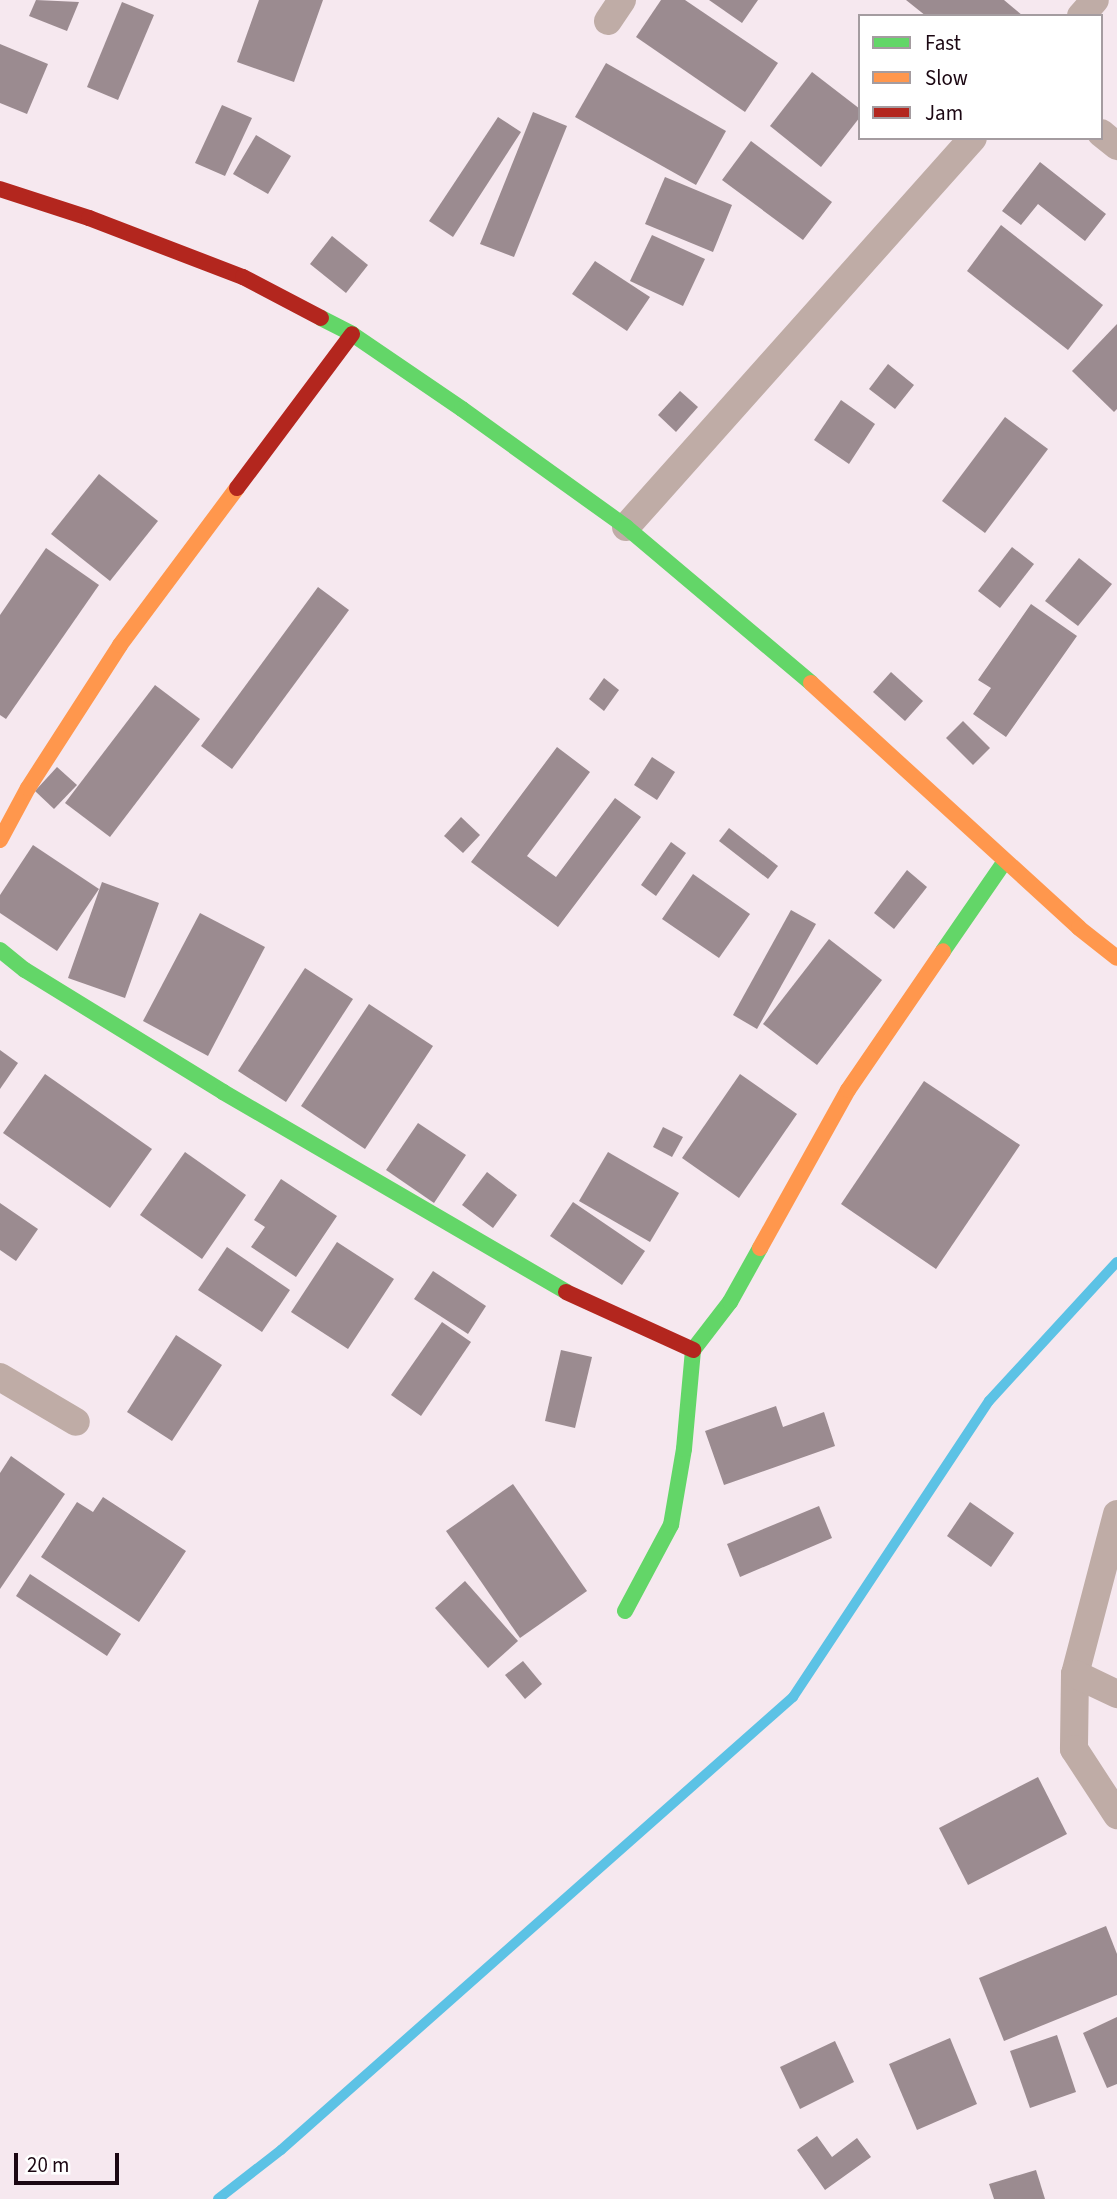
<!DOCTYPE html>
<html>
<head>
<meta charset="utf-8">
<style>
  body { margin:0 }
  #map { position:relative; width:1117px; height:2199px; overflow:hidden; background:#f6e8ef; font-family:"Source Sans 3",sans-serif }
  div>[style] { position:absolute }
  .stream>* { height:10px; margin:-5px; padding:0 5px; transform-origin:5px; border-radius:5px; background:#5cc2e5 }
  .building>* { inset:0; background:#9b8b90 }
  .street>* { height:28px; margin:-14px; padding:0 14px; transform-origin:14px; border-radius:14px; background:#bfaca6 }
  .fast>* { height:16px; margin:-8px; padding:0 8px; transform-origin:8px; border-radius:8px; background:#63d668 }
  .slow>* { height:16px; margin:-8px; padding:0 8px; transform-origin:8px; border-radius:8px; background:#ff974d }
  .jam>* { height:16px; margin:-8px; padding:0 8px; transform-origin:8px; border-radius:8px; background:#b3261e }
  span { translate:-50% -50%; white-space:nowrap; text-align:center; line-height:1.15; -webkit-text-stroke:7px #fff; paint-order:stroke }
  .legend { position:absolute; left:858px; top:14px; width:245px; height:126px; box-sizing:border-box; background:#fff; border:2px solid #a49ca0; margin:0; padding:9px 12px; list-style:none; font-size:21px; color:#1b0712 }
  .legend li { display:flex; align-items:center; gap:14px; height:35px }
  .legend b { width:35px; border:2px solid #a49ca0 }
  .scale { position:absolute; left:14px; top:2153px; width:105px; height:32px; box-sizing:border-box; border:4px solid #1b0712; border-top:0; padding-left:9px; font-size:21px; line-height:24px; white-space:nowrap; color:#1b0712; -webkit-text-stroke:5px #fff; paint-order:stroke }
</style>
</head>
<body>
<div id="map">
  <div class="stream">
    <i style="left:218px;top:2199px;width:80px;rotate:-37.9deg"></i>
    <i style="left:281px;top:2150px;width:684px;rotate:-41.5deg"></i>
    <i style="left:793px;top:1697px;width:355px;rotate:-56.5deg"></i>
    <i style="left:989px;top:1401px;width:189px;rotate:-47.4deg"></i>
  </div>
  <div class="building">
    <i style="clip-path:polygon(36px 0,79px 2px,67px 31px,29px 16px)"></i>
    <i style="clip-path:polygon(259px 0,323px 0,294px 82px,237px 62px)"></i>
    <i style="clip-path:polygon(661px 0,685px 0,778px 63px,745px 112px,636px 37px)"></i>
    <i style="clip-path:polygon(709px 0,758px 0,742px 23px)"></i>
    <i style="clip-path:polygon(906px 0,1004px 0,1023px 16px,926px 16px)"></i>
    <i style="clip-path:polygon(122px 2px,154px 15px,118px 100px,87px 87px)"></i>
    <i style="clip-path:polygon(0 44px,48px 64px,27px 114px,0 103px)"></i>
    <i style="clip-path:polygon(606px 63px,726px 131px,696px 185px,575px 117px)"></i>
    <i style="clip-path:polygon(812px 72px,860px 109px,860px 117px,821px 167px,770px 126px)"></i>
    <i style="clip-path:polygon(222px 105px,252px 118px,225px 176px,195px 163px)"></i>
    <i style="clip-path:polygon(533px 112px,567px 126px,514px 257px,480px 244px)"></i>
    <i style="clip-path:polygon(498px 117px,521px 132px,453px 237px,429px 221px)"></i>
    <i style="clip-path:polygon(256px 135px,291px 156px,268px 194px,233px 174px)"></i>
    <i style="clip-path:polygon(751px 141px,832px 202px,803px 240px,722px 180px)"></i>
    <i style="clip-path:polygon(1040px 162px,1106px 214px,1085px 241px,1038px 204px,1021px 225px,1002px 211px)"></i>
    <i style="clip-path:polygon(665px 177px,732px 205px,713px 252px,645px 224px)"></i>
    <i style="clip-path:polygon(1001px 225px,1103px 305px,1068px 350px,967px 271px)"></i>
    <i style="clip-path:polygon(652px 235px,705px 259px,683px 306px,630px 281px)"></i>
    <i style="clip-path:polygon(332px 236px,368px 265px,346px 293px,310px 264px)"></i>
    <i style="clip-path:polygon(595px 261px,650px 297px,627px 331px,572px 294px)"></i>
    <i style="clip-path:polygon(1117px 324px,1117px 409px,1114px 412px,1072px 371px)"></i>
    <i style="clip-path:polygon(888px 364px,914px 385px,895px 409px,869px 389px)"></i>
    <i style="clip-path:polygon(680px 391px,698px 407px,676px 432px,658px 415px)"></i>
    <i style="clip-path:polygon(841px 400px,875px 424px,849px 464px,814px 440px)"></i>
    <i style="clip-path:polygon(1005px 417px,1048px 449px,985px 533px,942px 501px)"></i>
    <i style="clip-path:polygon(99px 474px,158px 521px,110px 581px,51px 534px)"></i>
    <i style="clip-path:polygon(1012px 547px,1034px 564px,1000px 608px,978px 591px)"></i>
    <i style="clip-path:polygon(46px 548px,99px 585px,6px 719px,0 715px,0 615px)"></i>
    <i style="clip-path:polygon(1079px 558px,1112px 584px,1078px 626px,1045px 601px)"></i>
    <i style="clip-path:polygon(318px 587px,349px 610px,232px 769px,201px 746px)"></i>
    <i style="clip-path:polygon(1031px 604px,1077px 636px,1006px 737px,973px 714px,991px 688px,978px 680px)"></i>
    <i style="clip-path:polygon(891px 672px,923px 701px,905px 721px,873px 692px)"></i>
    <i style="clip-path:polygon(604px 678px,619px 690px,604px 711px,589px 699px)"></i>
    <i style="clip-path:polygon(155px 685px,200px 719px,110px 837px,65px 803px)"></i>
    <i style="clip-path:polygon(963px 721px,990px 748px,973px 765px,946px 738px)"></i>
    <i style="clip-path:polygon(557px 747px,590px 772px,527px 856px,556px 877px,615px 798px,641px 817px,558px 927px,471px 862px)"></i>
    <i style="clip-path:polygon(652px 757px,675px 772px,657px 800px,634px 785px)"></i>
    <i style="clip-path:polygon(57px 767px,77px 785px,54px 809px,35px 791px)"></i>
    <i style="clip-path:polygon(461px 817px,480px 835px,463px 853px,444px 836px)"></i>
    <i style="clip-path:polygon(729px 828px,778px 866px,768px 879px,719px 841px)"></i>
    <i style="clip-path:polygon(671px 842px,686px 853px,656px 896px,641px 885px)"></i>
    <i style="clip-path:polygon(33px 845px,99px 889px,57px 951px,0 913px,0 895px)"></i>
    <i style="clip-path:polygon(907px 870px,927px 887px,894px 929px,874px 913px)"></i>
    <i style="clip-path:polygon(693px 874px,750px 914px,719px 958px,662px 919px)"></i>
    <i style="clip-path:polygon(102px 882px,159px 903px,125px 998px,68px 978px)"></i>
    <i style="clip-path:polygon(791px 910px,816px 924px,757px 1029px,733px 1015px)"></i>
    <i style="clip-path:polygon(200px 913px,265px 947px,208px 1056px,143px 1021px)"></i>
    <i style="clip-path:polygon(829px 939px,882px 980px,817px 1065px,763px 1024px)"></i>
    <i style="clip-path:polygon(305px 968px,353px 999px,286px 1102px,238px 1071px)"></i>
    <i style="clip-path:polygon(369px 1004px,433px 1046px,365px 1149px,301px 1106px)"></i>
    <i style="clip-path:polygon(0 1050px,18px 1063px,0 1089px)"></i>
    <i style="clip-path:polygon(45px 1074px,152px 1149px,110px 1208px,3px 1133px)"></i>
    <i style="clip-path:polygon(740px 1074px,797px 1114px,739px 1198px,682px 1158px)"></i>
    <i style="clip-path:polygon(924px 1081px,1020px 1145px,936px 1269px,841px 1204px)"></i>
    <i style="clip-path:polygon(418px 1123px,466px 1155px,434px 1203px,386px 1170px)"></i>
    <i style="clip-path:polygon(663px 1127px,683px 1137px,672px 1157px,653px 1147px)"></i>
    <i style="clip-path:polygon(185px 1152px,246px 1195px,202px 1259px,140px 1215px)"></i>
    <i style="clip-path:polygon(608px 1152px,679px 1193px,650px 1242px,579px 1201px)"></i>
    <i style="clip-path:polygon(487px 1172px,517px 1195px,493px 1228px,462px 1205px)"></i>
    <i style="clip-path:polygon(281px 1179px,337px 1216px,296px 1277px,251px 1247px,265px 1227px,254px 1220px)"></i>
    <i style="clip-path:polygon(573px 1202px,645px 1251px,622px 1285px,550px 1236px)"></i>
    <i style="clip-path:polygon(0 1203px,38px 1229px,16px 1261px,0 1250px)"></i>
    <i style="clip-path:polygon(337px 1242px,394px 1279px,348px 1349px,291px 1312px)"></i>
    <i style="clip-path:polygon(227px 1247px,290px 1290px,262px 1332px,198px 1290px)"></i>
    <i style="clip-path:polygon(433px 1271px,486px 1306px,468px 1334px,414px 1299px)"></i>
    <i style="clip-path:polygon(442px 1322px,471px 1342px,421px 1416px,391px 1395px)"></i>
    <i style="clip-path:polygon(176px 1335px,222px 1365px,172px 1441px,127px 1412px)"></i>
    <i style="clip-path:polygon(561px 1350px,592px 1357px,575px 1428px,545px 1421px)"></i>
    <i style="clip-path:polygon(776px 1406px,783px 1427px,824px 1412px,835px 1446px,724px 1485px,705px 1431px)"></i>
    <i style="clip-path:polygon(11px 1456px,65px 1494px,0 1589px,0 1473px)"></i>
    <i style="clip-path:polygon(513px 1484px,587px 1591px,520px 1638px,446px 1531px)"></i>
    <i style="clip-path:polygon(103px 1497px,186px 1551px,139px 1622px,41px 1557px,77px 1502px,93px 1512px)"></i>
    <i style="clip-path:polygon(970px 1502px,1014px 1533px,991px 1567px,947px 1536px)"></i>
    <i style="clip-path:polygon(819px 1506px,832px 1538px,740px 1577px,727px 1544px)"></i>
    <i style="clip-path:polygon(30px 1574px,121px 1634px,107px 1656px,16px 1596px)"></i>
    <i style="clip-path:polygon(465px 1581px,518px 1641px,488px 1668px,435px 1608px)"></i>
    <i style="clip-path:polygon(523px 1661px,542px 1684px,525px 1699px,505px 1675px)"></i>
    <i style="clip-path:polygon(1038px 1777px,1067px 1834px,968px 1885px,939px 1828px)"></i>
    <i style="clip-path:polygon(1106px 1926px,1117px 1954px,1117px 1995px,1004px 2041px,979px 1978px)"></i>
    <i style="clip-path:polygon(1117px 2017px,1117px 2084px,1107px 2088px,1083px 2033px)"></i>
    <i style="clip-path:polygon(1057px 2035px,1076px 2092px,1030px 2108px,1010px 2051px)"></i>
    <i style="clip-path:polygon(950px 2038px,977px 2104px,917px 2130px,889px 2064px)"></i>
    <i style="clip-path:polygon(835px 2041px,854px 2082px,800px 2109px,780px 2067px)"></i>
    <i style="clip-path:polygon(817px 2136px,832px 2157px,857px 2138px,871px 2157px,825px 2190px,797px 2150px)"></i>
    <i style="clip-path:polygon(1036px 2170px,1045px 2199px,994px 2199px,989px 2184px)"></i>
  </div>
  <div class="street">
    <i style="left:1081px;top:16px;width:21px;rotate:-49deg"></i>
    <i style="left:608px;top:21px;width:25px;rotate:-56deg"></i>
    <i style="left:1101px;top:133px;width:21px;rotate:39deg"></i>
    <i style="left:626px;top:527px;width:521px;rotate:-48.27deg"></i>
    <i style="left:0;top:1377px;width:88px;rotate:30.6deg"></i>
    <i style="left:1117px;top:1514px;width:165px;rotate:104.7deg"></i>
    <i style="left:1075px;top:1674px;width:75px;rotate:90.8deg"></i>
    <i style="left:1074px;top:1749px;width:79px;rotate:56.9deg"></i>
    <i style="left:1075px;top:1674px;width:47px;rotate:25.5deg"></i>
  </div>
  <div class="fast">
    <i style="left:321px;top:318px;width:35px;rotate:27deg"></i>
    <i style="left:352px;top:334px;width:133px;rotate:34.3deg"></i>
    <i style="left:462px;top:409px;width:202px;rotate:35.7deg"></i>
    <i style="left:626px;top:527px;width:242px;rotate:40.1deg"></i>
    <i style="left:0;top:950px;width:32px;rotate:39deg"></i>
    <i style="left:25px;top:970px;width:233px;rotate:31.6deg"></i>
    <i style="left:223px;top:1092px;width:397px;rotate:30.2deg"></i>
    <i style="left:943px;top:951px;width:109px;rotate:-55.4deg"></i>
    <i style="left:625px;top:1611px;width:98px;rotate:-61.9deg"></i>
    <i style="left:671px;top:1525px;width:77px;rotate:-80.3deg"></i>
    <i style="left:684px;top:1449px;width:99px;rotate:-84.8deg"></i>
    <i style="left:693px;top:1350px;width:61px;rotate:-52.4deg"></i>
    <i style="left:730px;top:1302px;width:62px;rotate:-60.9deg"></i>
  </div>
  <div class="slow">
    <i style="left:811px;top:683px;width:363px;rotate:42.4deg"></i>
    <i style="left:1079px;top:928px;width:48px;rotate:38.3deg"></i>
    <i style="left:0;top:840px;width:59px;rotate:-61.7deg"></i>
    <i style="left:28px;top:788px;width:170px;rotate:-57.2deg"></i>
    <i style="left:120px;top:645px;width:196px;rotate:-53.3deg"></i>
    <i style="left:760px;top:1248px;width:181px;rotate:-60.9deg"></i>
    <i style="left:848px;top:1090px;width:168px;rotate:-55.6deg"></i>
  </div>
  <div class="jam">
    <i style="left:0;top:189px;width:94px;rotate:18deg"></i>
    <i style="left:89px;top:218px;width:165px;rotate:21deg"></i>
    <i style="left:243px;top:277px;width:88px;rotate:27.7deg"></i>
    <i style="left:237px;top:488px;width:192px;rotate:-53.2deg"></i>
    <i style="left:566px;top:1292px;width:140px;rotate:24.5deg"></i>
  </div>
  <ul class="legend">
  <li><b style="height:9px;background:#63d668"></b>Fast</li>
  <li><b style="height:9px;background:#ff974d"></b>Slow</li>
  <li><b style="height:9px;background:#b3261e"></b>Jam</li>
  </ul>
  <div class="scale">20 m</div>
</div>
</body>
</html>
